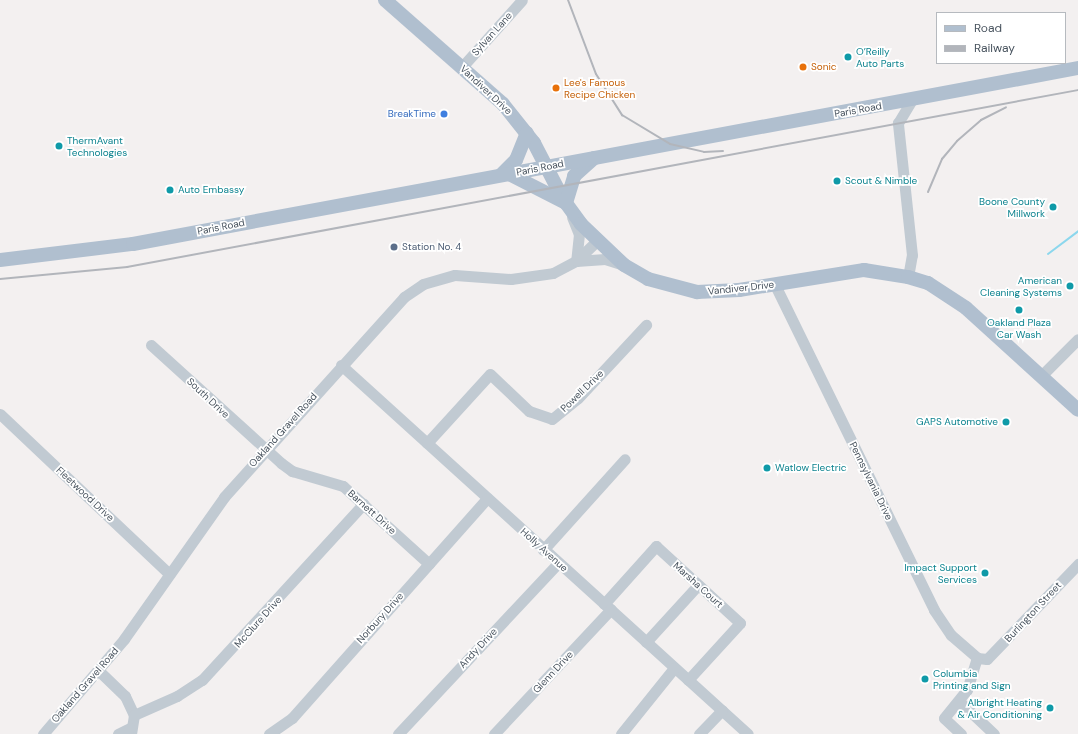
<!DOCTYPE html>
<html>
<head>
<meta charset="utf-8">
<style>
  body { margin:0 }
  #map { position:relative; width:1078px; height:734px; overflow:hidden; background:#f3f0f0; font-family:"DM Sans",sans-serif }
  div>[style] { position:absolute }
  .stream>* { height:2px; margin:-1px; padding:0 1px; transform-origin:1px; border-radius:1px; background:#8cd7ed }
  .minor>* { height:11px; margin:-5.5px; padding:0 5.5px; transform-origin:5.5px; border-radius:5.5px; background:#c1cad2 }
  .major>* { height:14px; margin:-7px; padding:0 7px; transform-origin:7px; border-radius:7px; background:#b0bfcf }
  .rail>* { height:2px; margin:-1px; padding:0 1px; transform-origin:1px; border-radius:1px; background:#b2b5bb }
  .dots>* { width:11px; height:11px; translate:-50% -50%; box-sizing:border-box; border:2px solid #fff; border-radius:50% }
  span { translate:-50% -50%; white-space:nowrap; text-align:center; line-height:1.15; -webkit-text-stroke:3.5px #fff; paint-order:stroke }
  .street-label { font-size:10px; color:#48535e }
  .culture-label { font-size:10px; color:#0d838f }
  .left { translate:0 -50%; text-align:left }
  .right { translate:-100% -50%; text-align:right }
  .food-label { font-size:10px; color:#c56008 }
  .shop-label { font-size:10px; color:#366cbe }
  .service-label { font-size:10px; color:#4e5e75 }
  .legend { position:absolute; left:936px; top:12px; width:130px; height:52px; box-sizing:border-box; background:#fff; border:1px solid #b6babf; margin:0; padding:5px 7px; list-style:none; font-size:12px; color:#48535e }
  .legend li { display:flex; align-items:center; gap:8px; height:20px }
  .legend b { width:20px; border:1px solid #b6babf }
</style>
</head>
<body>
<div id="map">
  <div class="stream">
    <i style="left:1048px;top:254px;width:38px;rotate:-37deg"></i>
  </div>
  <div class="minor">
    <i style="left:461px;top:68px;width:91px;rotate:-48.1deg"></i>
    <i style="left:572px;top:217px;width:18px;rotate:68deg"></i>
    <i style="left:579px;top:234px;width:27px;rotate:96deg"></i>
    <i style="left:576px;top:261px;width:29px;rotate:-4deg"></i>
    <i style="left:605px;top:259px;width:19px;rotate:18deg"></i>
    <i style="left:908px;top:277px;width:22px;rotate:-80deg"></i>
    <i style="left:912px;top:255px;width:133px;rotate:-96.1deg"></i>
    <i style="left:898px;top:123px;width:26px;rotate:-59deg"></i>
    <i style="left:775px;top:285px;width:362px;rotate:63.9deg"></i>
    <i style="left:934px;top:610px;width:30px;rotate:56deg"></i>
    <i style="left:951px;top:635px;width:35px;rotate:41deg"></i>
    <i style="left:977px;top:658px;width:10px;rotate:6deg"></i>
    <i style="left:987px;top:659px;width:132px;rotate:-46.2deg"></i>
    <i style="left:151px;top:345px;width:176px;rotate:42.2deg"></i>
    <i style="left:281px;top:463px;width:14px;rotate:36deg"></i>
    <i style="left:292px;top:471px;width:53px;rotate:16.4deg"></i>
    <i style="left:343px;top:486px;width:116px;rotate:42.2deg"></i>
    <i style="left:341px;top:365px;width:549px;rotate:42.2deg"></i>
    <i style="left:1041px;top:376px;width:52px;rotate:-45deg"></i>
    <i style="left:0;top:414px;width:233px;rotate:43.4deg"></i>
    <i style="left:427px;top:443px;width:93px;rotate:-47.6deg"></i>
    <i style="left:490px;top:374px;width:54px;rotate:43.5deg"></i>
    <i style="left:529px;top:411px;width:24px;rotate:19deg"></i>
    <i style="left:552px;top:419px;width:33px;rotate:-39deg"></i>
    <i style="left:578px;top:398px;width:100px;rotate:-47deg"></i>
    <i style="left:543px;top:550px;width:122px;rotate:-48deg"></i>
    <i style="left:604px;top:604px;width:78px;rotate:-48.1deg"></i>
    <i style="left:656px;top:546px;width:114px;rotate:42.5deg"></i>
    <i style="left:740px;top:623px;width:77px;rotate:132.4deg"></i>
    <i style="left:646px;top:642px;width:77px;rotate:-47.6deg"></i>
    <i style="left:99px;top:671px;width:36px;rotate:44deg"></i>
    <i style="left:125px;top:696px;width:21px;rotate:65deg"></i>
    <i style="left:134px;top:715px;width:19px;rotate:99deg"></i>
    <i style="left:959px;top:701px;width:48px;rotate:43.3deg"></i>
    <i style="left:134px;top:715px;width:47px;rotate:-23.8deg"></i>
    <i style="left:177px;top:696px;width:30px;rotate:-33deg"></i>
    <i style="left:202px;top:680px;width:239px;rotate:-47.5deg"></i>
    <i style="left:43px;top:734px;width:125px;rotate:-49.5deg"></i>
    <i style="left:124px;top:639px;width:174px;rotate:-54.8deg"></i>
    <i style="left:224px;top:497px;width:269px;rotate:-48deg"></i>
    <i style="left:404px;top:297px;width:23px;rotate:-34deg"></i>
    <i style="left:423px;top:284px;width:33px;rotate:-16deg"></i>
    <i style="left:455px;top:275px;width:56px;rotate:4.1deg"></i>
    <i style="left:511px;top:279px;width:42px;rotate:-8.1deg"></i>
    <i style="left:553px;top:273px;width:26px;rotate:-28deg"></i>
    <i style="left:576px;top:261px;width:28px;rotate:-44deg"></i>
    <i style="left:118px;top:734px;width:13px;rotate:-27deg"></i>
    <i style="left:269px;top:734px;width:28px;rotate:-35deg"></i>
    <i style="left:292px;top:718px;width:294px;rotate:-48.4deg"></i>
    <i style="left:398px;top:734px;width:234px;rotate:-46.9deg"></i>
    <i style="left:494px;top:734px;width:171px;rotate:-46.9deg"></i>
    <i style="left:621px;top:734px;width:85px;rotate:-51.2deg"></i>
    <i style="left:699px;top:734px;width:33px;rotate:-46deg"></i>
    <i style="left:961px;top:734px;width:23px;rotate:-137deg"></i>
    <i style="left:944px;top:718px;width:36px;rotate:-51deg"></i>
    <i style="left:967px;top:690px;width:34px;rotate:-73deg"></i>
  </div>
  <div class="major">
    <i style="left:385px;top:0;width:157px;rotate:41.4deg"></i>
    <i style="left:503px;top:104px;width:50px;rotate:51.5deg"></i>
    <i style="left:534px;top:143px;width:63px;rotate:62.6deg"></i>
    <i style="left:563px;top:199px;width:31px;rotate:54deg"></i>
    <i style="left:581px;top:224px;width:59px;rotate:43.6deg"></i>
    <i style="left:624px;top:265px;width:28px;rotate:30deg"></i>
    <i style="left:648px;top:279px;width:51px;rotate:14.9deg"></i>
    <i style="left:697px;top:292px;width:42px;rotate:-2.7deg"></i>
    <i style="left:739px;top:290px;width:127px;rotate:-9.1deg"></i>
    <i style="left:864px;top:270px;width:45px;rotate:9deg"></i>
    <i style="left:908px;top:277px;width:21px;rotate:17deg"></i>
    <i style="left:928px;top:283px;width:45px;rotate:33.3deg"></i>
    <i style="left:966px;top:308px;width:151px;rotate:42.3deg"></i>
    <i style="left:509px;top:174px;width:64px;rotate:27deg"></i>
    <i style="left:566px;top:203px;width:28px;rotate:-73deg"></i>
    <i style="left:574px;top:176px;width:27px;rotate:-42deg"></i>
    <i style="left:501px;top:175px;width:21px;rotate:-45deg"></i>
    <i style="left:516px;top:160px;width:29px;rotate:-68deg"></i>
    <i style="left:0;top:260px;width:134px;rotate:-6.9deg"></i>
    <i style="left:133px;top:244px;width:961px;rotate:-10.55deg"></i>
  </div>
  <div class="rail">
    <i style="left:568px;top:0;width:79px;rotate:69.3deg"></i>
    <i style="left:596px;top:74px;width:49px;rotate:57.6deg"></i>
    <i style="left:622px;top:115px;width:56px;rotate:31.1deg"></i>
    <i style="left:670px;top:144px;width:35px;rotate:13deg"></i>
    <i style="left:704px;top:152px;width:19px;rotate:-3deg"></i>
    <i style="left:928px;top:192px;width:36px;rotate:-67deg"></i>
    <i style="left:942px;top:159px;width:23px;rotate:-50deg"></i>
    <i style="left:957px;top:141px;width:32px;rotate:-41deg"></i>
    <i style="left:981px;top:120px;width:28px;rotate:-27deg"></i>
    <i style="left:0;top:279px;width:128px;rotate:-5.4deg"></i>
    <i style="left:127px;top:267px;width:967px;rotate:-10.54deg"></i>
  </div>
  <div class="dots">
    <i style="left:848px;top:57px;background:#0f9aa8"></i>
    <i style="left:803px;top:67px;background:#e8710a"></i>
    <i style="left:556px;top:88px;background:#e8710a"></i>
    <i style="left:444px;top:114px;background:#3f7fe0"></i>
    <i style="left:59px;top:146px;background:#0f9aa8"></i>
    <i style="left:837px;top:181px;background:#0f9aa8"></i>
    <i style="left:170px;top:190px;background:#0f9aa8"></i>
    <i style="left:1053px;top:207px;background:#0f9aa8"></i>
    <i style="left:394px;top:247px;background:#5c6f8a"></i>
    <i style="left:1070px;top:286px;background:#0f9aa8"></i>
    <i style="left:1019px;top:310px;background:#0f9aa8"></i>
    <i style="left:1006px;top:422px;background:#0f9aa8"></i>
    <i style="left:767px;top:468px;background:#0f9aa8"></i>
    <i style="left:985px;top:573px;background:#0f9aa8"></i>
    <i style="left:925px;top:679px;background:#0f9aa8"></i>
    <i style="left:1050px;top:708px;background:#0f9aa8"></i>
  </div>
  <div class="street-label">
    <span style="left:492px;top:34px;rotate:-48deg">Sylvan Lane</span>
    <span style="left:486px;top:90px;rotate:43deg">Vandiver Drive</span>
    <span style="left:858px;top:110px;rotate:-10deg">Paris Road</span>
    <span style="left:540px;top:168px;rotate:-11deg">Paris Road</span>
    <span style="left:221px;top:227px;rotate:-11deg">Paris Road</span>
    <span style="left:741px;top:288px;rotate:-6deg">Vandiver Drive</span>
    <span style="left:582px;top:391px;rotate:-44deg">Powell Drive</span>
    <span style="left:208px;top:398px;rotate:43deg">South Drive</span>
    <span style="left:283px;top:430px;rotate:-48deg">Oakland Gravel Road</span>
    <span style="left:871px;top:481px;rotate:64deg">Pennsylvania Drive</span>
    <span style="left:85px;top:494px;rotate:43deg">Fleetwood Drive</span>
    <span style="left:372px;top:512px;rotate:42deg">Barnett Drive</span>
    <span style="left:544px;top:550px;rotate:42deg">Holly Avenue</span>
    <span style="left:698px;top:585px;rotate:42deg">Marsha Court</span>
    <span style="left:1033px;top:612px;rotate:-47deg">Burlington Street</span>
    <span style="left:380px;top:618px;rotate:-48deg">Norbury Drive</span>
    <span style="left:258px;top:622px;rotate:-48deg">McClure Drive</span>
    <span style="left:478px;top:648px;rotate:-47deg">Andy Drive</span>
    <span style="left:553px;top:672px;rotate:-47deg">Glenn Drive</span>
    <span style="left:85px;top:685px;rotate:-49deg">Oakland Gravel Road</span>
  </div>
  <div class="culture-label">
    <span class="left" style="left:856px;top:57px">O’Reilly<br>Auto Parts</span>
    <span class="left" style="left:67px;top:146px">ThermAvant<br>Technologies</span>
    <span class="left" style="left:845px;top:181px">Scout &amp; Nimble</span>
    <span class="left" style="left:178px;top:190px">Auto Embassy</span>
    <span class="right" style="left:1045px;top:207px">Boone County<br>Millwork</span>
    <span class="right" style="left:1062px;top:286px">American<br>Cleaning Systems</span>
    <span style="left:1019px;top:328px">Oakland Plaza<br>Car Wash</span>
    <span class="right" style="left:998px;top:422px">GAPS Automotive</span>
    <span class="left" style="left:775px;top:468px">Watlow Electric</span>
    <span class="right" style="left:977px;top:573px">Impact Support<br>Services</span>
    <span class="left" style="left:933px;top:679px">Columbia<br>Printing and Sign</span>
    <span class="right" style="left:1042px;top:708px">Albright Heating<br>&amp; Air Conditioning</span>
  </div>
  <div class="food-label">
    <span class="left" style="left:811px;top:67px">Sonic</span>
    <span class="left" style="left:564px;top:88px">Lee's Famous<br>Recipe Chicken</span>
  </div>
  <div class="shop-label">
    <span class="right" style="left:436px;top:114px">BreakTime</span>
  </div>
  <div class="service-label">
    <span class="left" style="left:402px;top:247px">Station No. 4</span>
  </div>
  <ul class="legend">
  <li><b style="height:5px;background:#b0bfcf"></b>Road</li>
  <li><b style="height:5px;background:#b2b5bb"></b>Railway</li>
  </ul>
</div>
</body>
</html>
